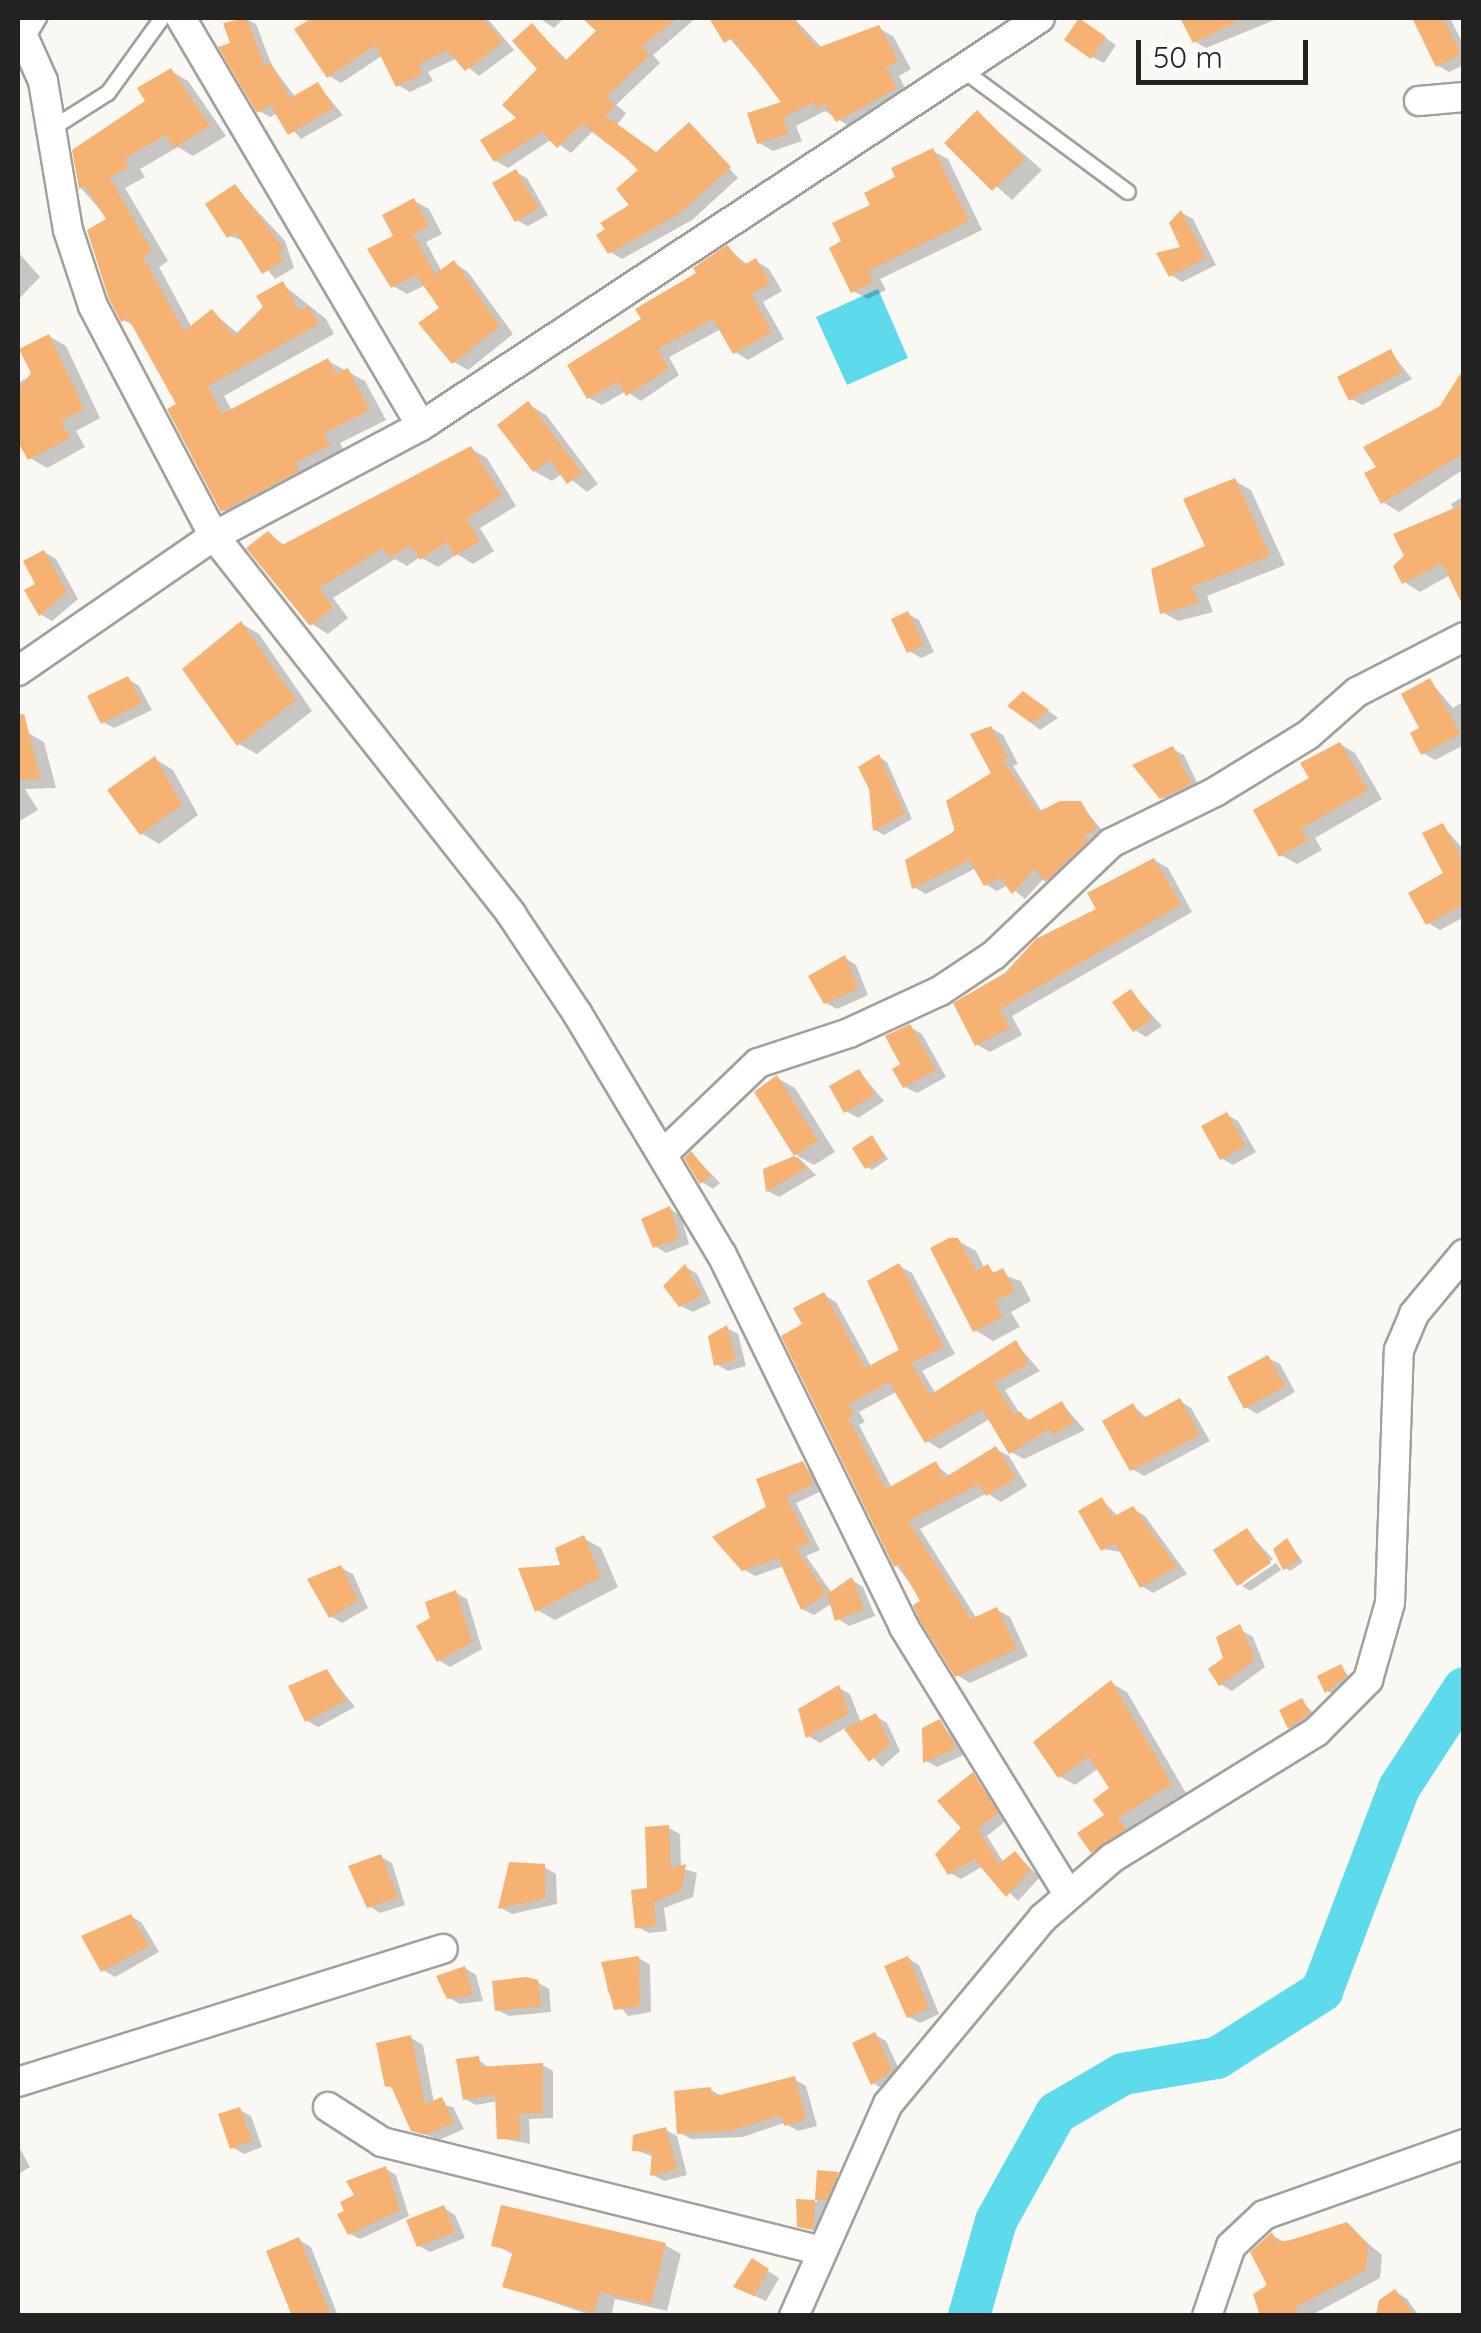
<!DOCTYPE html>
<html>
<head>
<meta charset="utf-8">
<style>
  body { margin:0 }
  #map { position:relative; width:1481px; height:2333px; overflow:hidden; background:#faf8f3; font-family:Quicksand,sans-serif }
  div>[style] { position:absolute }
  .water>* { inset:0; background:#5ddbed }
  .shadow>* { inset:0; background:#0003 }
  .river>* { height:42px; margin:-21px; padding:0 21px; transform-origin:21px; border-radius:21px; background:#5ddbed }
  .building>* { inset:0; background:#f6b272 }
  .roads { filter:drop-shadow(2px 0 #a2a09c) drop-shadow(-2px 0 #a2a09c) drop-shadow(0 2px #a2a09c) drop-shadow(0 -2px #a2a09c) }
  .service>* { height:14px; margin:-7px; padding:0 7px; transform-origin:7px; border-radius:7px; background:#fff }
  .minor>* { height:28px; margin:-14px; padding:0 14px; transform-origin:14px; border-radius:14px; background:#fff }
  span { translate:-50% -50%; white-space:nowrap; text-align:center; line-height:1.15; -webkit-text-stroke:10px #fff; paint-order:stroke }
  .frame { position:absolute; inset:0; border:20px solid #232220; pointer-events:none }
  .scale { position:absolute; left:1136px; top:40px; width:172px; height:45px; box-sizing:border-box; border:5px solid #232220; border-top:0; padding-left:12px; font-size:30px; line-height:35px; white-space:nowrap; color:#232220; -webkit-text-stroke:8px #fff; paint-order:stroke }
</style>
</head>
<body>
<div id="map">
  <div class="water">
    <i style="clip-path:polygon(878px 289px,908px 358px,847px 385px,816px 317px)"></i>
  </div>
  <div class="shadow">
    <i style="clip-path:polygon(244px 18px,256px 24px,272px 66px,296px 98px,318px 85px,343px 115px,301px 139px,278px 113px,270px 117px,259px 111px,226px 25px)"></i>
    <i style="clip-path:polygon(316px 18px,487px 18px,514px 50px,479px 76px,457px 58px,428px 72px,433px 81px,410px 92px,398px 85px,383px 55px,341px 83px,329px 76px,298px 30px)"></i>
    <i style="clip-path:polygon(539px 18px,564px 18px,554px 28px)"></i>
    <i style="clip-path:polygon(586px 18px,696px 18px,653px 55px,660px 63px,616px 105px,626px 113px,617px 125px,657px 154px,690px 125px,738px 178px,692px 220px,622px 259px,610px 252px,642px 171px,594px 130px,571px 153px,552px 139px,508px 168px,496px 161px,540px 69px,532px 26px,568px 61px,600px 32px)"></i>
    <i style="clip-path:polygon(712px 18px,794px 18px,823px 49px,878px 28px,893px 36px,911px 69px,899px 76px,909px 96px,852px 128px,825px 111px,796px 126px,802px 141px,773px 151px,759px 143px,785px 103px)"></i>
    <i style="clip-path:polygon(1183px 18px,1276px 18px,1277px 19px,1206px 48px,1194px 41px)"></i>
    <i style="clip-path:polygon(1415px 18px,1450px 18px,1464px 46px,1464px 65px,1449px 72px,1437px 65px)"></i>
    <i style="clip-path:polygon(1091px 28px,1116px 45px,1104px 63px,1092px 57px)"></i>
    <i style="clip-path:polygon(171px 71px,188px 81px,226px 136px,193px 156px,178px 147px,140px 169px,145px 177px,125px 188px,168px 261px,159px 267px,192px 328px,212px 312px,239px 334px,282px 284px,326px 319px,334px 334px,224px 396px,232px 411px,328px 361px,365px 381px,386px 420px,340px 443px,346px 455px,241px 521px,223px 510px,179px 405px,136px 327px,123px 320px,109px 220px,81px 188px)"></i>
    <i style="clip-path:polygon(977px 113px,1042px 170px,1012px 200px,948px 143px)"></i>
    <i style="clip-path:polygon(933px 151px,948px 159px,982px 230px,880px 279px,886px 290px,868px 299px,853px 291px,844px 242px,898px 178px)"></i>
    <i style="clip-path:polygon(516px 172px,527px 178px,548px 215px,528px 226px,516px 220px)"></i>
    <i style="clip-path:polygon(235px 187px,285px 241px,294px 268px,275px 279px,244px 241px,229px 236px)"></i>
    <i style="clip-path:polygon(414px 201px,429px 209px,442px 234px,426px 242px,442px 272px,454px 263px,468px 272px,513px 334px,468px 370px,454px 362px,442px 308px,426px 285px,407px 294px,393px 286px)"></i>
    <i style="clip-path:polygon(1182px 213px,1193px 219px,1216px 265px,1182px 282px,1171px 275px,1183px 249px)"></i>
    <i style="clip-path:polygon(727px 248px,748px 265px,756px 261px,769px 269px,782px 291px,763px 302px,784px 339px,748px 360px,735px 352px,721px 329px,669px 357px,679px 375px,641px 401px,626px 391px,602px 405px,589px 398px,645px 320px)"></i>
    <i style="clip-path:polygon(18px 252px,40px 277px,18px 300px)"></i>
    <i style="clip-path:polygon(49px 336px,66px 346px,100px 418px,76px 431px,85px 447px,47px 468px,30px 458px,18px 433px,18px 383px,35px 374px)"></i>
    <i style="clip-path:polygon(1391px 352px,1412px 379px,1362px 405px,1351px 399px)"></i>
    <i style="clip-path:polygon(1464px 373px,1464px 469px,1399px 512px,1383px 502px,1379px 468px,1441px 408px)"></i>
    <i style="clip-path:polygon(528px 404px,546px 415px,598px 484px,587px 492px,563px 473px,552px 481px,534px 471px)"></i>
    <i style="clip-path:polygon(471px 449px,487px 458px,516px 506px,480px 528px,494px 551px,473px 564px,457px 554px,438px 567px,420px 557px,407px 566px,395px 559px,333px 598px,348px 618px,328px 634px,312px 624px,268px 534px,286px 546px)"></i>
    <i style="clip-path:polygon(1235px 481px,1251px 490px,1285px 565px,1207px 596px,1213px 612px,1178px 621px,1162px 612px,1208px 548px)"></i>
    <i style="clip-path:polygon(1464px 496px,1464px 602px,1450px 575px,1420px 592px,1404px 582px,1454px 510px,1451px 504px)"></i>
    <i style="clip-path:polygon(44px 552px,56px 559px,78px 599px,52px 621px,40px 614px)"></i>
    <i style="clip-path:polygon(908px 614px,919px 620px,934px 652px,921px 658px,909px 651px)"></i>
    <i style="clip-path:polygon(242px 624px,259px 634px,312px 711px,257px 754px,239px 744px)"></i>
    <i style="clip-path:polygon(128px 679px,139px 686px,152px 710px,114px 728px,103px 722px)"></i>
    <i style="clip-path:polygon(1430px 681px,1453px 708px,1464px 701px,1464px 745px,1435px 760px,1423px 753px)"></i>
    <i style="clip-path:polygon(1035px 701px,1058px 718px,1040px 730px,1010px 706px)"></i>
    <i style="clip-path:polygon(991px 728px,1003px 735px,1018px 764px,1013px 766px,1043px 813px,1080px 804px,1107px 836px,1092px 842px,1097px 849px,1058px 886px,1045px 877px,1025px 899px,1008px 885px,997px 891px,985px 884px,976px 868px,926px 894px,914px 887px,994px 773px)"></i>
    <i style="clip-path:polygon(28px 733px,44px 742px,56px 788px,25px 789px,38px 810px,18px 822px,18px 735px)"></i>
    <i style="clip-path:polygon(1340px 744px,1355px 753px,1382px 799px,1315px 838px,1322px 850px,1297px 864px,1281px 855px,1312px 779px)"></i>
    <i style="clip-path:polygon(1173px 749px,1184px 755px,1201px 791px,1174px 804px,1162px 797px)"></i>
    <i style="clip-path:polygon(879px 757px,887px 762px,912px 819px,884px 835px,875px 830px,871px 789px)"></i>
    <i style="clip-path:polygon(155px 759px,173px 770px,198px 815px,159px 844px,141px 833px)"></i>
    <i style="clip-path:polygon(1443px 826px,1464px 850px,1464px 917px,1440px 930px,1428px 923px,1446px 874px)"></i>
    <i style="clip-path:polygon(1154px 860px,1168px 868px,1192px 912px,1012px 1016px,1022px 1035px,990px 1052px,976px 1044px,1006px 975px,1100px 910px)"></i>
    <i style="clip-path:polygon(845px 958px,856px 965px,868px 995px,837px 1009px,826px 1003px)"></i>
    <i style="clip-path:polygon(1131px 992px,1162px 1026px,1146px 1037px,1135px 1030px)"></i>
    <i style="clip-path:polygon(910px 1027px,922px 1034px,946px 1077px,917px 1093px,905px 1087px)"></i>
    <i style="clip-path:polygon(859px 1071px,884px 1101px,858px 1118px,846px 1111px)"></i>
    <i style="clip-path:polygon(777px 1078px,795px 1088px,835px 1152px,814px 1165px,798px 1156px,757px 1092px)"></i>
    <i style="clip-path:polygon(1227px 1115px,1238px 1121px,1256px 1152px,1233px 1165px,1221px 1158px)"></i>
    <i style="clip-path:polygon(872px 1138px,888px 1159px,872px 1170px,867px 1167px)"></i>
    <i style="clip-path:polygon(692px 1154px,720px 1183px,713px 1189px,702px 1182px)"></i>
    <i style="clip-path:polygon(798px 1157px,816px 1175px,779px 1197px,768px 1191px,766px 1171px)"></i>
    <i style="clip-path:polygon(670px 1209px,681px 1216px,689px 1244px,666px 1253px,655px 1246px)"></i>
    <i style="clip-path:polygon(958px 1241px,976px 1251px,985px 1269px,1021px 1281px,1031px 1301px,1011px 1312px,1020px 1327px,993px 1341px,975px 1330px)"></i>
    <i style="clip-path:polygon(899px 1266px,912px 1273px,955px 1354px,922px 1371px,936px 1394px,1016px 1343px,1040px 1371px,1005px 1390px,1020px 1414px,1032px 1421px,1062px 1404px,1085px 1430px,1024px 1459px,1011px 1452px,991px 1418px,940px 1449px,927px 1441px,898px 1391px,859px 1412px,865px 1422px,859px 1425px,892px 1488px,935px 1464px,951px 1477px,996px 1449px,1009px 1456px,1027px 1486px,1001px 1502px,987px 1493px,920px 1529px,977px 1619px,997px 1610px,1010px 1617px,1028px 1656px,970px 1683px,957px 1675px,924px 1602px,896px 1565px,805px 1325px,824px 1295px,836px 1302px,872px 1368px,903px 1351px)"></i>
    <i style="clip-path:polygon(686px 1267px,697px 1274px,711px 1303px,693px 1312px,681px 1306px)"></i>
    <i style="clip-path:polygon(727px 1328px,738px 1334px,746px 1366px,728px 1371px,716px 1364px)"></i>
    <i style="clip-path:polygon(1268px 1358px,1280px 1364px,1295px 1392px,1257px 1414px,1246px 1407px)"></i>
    <i style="clip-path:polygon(1180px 1401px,1191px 1408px,1210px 1441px,1144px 1476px,1132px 1469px,1133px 1406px,1148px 1419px)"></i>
    <i style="clip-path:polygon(803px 1463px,824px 1490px,796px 1503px,820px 1550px,806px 1556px,832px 1593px,852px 1580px,863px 1587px,875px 1616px,849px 1626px,838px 1619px,832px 1603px,814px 1615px,802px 1609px,784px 1566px,755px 1576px,743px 1569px,769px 1508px)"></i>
    <i style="clip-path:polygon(1102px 1500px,1119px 1517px,1133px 1509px,1145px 1516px,1187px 1574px,1153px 1593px,1142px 1586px,1121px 1552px,1102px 1549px)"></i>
    <i style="clip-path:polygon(1247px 1531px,1273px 1559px,1240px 1585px,1239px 1584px)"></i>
    <i style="clip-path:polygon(583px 1538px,601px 1548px,618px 1587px,555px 1620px,537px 1610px)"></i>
    <i style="clip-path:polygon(1287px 1541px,1303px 1562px,1290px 1571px,1285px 1568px)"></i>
    <i style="clip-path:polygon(1276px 1563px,1281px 1570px,1250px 1591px,1242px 1586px)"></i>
    <i style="clip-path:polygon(341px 1568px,353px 1574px,368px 1608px,342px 1623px,330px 1616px)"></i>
    <i style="clip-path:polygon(456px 1593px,467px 1599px,482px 1649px,450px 1667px,438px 1660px,433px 1620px)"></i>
    <i style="clip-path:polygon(1241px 1630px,1253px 1637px,1265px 1667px,1232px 1691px,1220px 1684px)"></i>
    <i style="clip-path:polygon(1341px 1667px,1351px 1679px,1331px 1693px,1327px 1691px)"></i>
    <i style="clip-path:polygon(327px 1672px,355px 1707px,318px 1727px,307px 1721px)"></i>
    <i style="clip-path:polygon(1111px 1683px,1127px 1692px,1186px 1793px,1132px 1827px,1140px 1838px,1108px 1860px,1093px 1851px,1113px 1789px,1099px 1768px,1075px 1785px,1059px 1776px)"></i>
    <i style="clip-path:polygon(839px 1688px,850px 1694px,861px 1723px,876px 1716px,887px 1723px,900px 1751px,882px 1767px,845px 1728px,820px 1743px,808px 1736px)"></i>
    <i style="clip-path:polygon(1302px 1701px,1320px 1720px,1301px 1733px,1290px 1727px)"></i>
    <i style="clip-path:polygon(940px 1722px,966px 1754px,937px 1767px,926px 1761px)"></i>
    <i style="clip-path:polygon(973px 1775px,1007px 1820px,987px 1836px,1004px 1863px,1015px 1854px,1040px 1877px,1018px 1901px,983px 1866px,961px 1879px,950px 1873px)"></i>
    <i style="clip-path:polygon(669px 1828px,680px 1834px,681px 1868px,697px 1873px,693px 1897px,664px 1908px,667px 1931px,649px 1933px,638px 1927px)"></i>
    <i style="clip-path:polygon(381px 1857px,392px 1863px,405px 1905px,380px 1913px,369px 1906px)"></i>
    <i style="clip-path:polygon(544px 1867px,556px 1874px,557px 1904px,512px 1914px,501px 1908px)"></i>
    <i style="clip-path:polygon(131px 1916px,142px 1923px,159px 1952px,115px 1977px,103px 1970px)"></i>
    <i style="clip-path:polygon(639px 1958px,650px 1965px,651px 2012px,628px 2016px,608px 1992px,603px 1964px)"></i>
    <i style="clip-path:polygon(908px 1958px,919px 1965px,939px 2014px,920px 2023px,909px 2017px)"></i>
    <i style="clip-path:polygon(465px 1968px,476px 1975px,483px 2001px,460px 2004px,449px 1998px)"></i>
    <i style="clip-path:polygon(537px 1982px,549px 1989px,551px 2012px,509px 2016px,497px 2010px)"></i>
    <i style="clip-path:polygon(875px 2035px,886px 2041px,903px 2078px,884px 2090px,873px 2083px)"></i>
    <i style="clip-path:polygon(411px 2038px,423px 2045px,434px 2103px,453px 2107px,464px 2129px,439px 2140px,413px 2129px,396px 2091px,387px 2085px)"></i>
    <i style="clip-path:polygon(478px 2059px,490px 2069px,542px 2065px,553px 2071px,553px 2118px,529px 2119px,530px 2144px,499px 2138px,498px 2101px,476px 2105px,465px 2099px)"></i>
    <i style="clip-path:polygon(794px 2079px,806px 2086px,817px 2126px,798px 2131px,784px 2123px,743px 2137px,691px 2139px,680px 2133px,711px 2090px,723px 2097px)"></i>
    <i style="clip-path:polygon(240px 2110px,251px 2116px,262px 2147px,244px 2154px,232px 2147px)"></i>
    <i style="clip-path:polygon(666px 2130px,677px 2136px,687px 2175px,664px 2181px,653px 2175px,654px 2157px,635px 2150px)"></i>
    <i style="clip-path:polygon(18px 2145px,30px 2167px,18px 2174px)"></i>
    <i style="clip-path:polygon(386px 2169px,396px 2175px,409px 2216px,360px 2239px,350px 2234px,357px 2196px)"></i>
    <i style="clip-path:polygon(820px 2173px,849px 2181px,839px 2204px,826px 2205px,824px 2235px,800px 2225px,798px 2202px,817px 2202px)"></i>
    <i style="clip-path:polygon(444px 2208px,455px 2215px,465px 2238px,430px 2252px,419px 2246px)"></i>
    <i style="clip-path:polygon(1346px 2225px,1382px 2255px,1380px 2278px,1310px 2316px,1263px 2316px,1272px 2235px,1284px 2242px)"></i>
    <i style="clip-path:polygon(299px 2240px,311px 2247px,338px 2316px,294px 2316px)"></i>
    <i style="clip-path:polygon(494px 2244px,665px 2245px,681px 2254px,667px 2311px,615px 2299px,611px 2316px,593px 2316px,505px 2286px,514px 2255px)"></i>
    <i style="clip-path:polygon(753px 2262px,779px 2278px,766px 2301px,748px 2293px)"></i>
    <i style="clip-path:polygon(1396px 2292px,1407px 2299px,1419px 2316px,1379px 2316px)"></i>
  </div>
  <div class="river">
    <i style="left:969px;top:2316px;width:99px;rotate:-74.1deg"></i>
    <i style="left:996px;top:2221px;width:124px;rotate:-60.9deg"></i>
    <i style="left:1056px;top:2113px;width:78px;rotate:-30.2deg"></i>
    <i style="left:1123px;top:2074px;width:95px;rotate:-9.7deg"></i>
    <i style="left:1217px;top:2058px;width:125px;rotate:-32.5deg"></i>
    <i style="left:1322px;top:1991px;width:217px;rotate:-69.2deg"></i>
    <i style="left:1399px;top:1788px;width:119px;rotate:-57deg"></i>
  </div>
  <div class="building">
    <i style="clip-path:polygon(246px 18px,265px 66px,271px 63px,290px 98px,318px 82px,334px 108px,288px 135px,270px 105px,257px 113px,218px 47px,230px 43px,223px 23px)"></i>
    <i style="clip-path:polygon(312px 18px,483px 18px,503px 42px,465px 71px,447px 50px,418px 65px,422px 74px,396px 87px,375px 45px,327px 78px,294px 29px)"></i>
    <i style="clip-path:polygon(582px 18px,677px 18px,642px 47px,650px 55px,606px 97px,615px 104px,606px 116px,656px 152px,689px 122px,731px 167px,679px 214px,608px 254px,596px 235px,605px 229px,600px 223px,629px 205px,616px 189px,638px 170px,626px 158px,582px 124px,557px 148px,542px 132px,494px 162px,480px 140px,516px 118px,502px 105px,537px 69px,512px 41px,532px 23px,565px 61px,596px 31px)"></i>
    <i style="clip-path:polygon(709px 18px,793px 18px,817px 48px,879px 25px,898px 61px,886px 68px,897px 88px,836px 122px,825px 104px,817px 109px,813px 102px,783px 118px,789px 134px,757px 144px,747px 113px,781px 102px,732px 38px,724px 43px)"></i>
    <i style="clip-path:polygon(1079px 18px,1106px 37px,1091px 59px,1064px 40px)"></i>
    <i style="clip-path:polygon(1180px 18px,1245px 18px,1193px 43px)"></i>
    <i style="clip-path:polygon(1412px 18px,1443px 18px,1461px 54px,1436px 67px)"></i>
    <i style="clip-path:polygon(171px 68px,210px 126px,174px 148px,166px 135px,124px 159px,129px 167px,110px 178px,152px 251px,143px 257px,184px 331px,212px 309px,234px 336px,263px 307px,256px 296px,283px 281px,299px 311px,308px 306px,319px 324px,208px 386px,222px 414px,328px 358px,336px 374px,348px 368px,370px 410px,324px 433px,330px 445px,295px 463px,299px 471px,221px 512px,167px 409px,176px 404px,128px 318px,121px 322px,109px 299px,87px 230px,106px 219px,85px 186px,79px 189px,72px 150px,145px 101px,137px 88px)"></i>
    <i style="clip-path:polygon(977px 110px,1025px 159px,992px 191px,944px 143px)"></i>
    <i style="clip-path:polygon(933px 148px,969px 221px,868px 271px,873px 282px,851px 293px,829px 248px,841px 241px,832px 223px,870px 205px,864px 193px,895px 177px,891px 168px)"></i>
    <i style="clip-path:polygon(516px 169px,539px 208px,515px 222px,492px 183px)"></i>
    <i style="clip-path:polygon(235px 184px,284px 249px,279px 253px,283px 261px,262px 274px,236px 232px,227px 238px,205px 204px)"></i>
    <i style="clip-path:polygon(414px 198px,429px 226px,413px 234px,435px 274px,454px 260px,500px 326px,452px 364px,418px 323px,439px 308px,416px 275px,391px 288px,367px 249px,393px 236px,382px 215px)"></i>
    <i style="clip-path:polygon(1181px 210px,1206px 258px,1169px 277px,1156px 253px,1180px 247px,1169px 223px)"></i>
    <i style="clip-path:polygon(727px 245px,744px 265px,756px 258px,770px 284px,751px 294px,772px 332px,733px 354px,713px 319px,658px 349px,668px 367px,657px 377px,626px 396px,618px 382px,587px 399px,567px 365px,641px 319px,635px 309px,696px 273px,693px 268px)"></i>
    <i style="clip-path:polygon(49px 334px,84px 409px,61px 421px,70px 438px,28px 460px,18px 442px,18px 391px,31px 373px,19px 349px)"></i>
    <i style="clip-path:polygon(1391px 349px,1402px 372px,1349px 401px,1337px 377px)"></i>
    <i style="clip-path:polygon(1464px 368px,1464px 453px,1381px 504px,1364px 473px,1376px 467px,1363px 447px,1440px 406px)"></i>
    <i style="clip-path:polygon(528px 401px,582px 473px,567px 484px,550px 460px,533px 472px,497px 425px)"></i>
    <i style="clip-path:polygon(471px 446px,502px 496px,466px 519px,480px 541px,455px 556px,447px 542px,420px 560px,410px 545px,390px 558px,383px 548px,319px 588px,333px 608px,310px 626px,246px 548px,268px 531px,282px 545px)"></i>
    <i style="clip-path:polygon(1235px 478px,1270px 556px,1192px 587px,1199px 603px,1160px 614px,1151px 569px,1205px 546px,1183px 499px)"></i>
    <i style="clip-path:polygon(1464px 504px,1464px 608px,1442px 563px,1402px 584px,1393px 566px,1404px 556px,1393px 534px)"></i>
    <i style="clip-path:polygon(44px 550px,67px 592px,39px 616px,24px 590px,35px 584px,23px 561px)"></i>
    <i style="clip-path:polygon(908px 611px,924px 645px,907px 653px,891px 619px)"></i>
    <i style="clip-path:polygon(241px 621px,296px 700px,237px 746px,182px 669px)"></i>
    <i style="clip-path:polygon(128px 676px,142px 703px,101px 724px,87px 696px)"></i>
    <i style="clip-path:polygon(1430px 678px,1460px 734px,1421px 755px,1410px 733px,1419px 728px,1401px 694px)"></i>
    <i style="clip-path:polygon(1023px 691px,1049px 710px,1031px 723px,1007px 706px)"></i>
    <i style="clip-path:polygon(24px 714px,41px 779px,18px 780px,18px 715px)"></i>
    <i style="clip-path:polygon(991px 726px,1008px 758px,1003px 760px,1038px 812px,1060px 801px,1081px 801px,1097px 829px,1083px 836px,1088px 841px,1045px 882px,1035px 868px,1012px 894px,1000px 878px,984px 886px,969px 860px,912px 889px,905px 860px,955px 831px,946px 801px,991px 773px,970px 734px)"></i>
    <i style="clip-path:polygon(1340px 742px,1368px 790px,1301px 829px,1308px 840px,1279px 857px,1253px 810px,1309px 778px,1300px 763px)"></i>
    <i style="clip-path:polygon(1173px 746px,1191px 784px,1160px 799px,1132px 765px)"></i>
    <i style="clip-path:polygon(879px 754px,905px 814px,873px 831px,869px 789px,858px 767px)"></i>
    <i style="clip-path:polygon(155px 756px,182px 805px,140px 835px,107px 790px)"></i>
    <i style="clip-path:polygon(1443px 823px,1464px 863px,1464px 904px,1426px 925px,1408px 893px,1443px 873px,1422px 833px)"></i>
    <i style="clip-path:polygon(1154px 858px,1181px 905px,1000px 1009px,1010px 1028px,975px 1046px,953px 1003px,1005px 973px,1036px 939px,1096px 909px,1087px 893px)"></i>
    <i style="clip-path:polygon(845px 955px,858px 989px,824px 1004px,808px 976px)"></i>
    <i style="clip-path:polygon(1131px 989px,1152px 1019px,1133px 1032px,1112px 1002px)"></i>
    <i style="clip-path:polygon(910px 1024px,936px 1070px,903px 1088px,892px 1069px,900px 1064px,885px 1036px)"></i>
    <i style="clip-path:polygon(859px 1069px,875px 1095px,844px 1113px,829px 1086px)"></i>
    <i style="clip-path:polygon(777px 1075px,818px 1141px,794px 1156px,754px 1092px)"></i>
    <i style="clip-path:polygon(1227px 1112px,1246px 1146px,1220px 1160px,1201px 1126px)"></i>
    <i style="clip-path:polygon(872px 1135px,885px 1156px,865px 1169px,852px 1148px)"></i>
    <i style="clip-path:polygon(691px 1151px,711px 1176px,700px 1184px,684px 1158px)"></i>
    <i style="clip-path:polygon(794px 1156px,807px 1168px,766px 1192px,763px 1169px)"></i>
    <i style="clip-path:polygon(670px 1206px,679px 1238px,653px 1248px,641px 1219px)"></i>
    <i style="clip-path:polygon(949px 1238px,958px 1238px,976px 1271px,988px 1264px,993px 1273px,1003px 1268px,1015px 1291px,995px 1301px,1003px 1317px,973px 1332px,930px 1248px)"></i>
    <i style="clip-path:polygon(899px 1263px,944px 1347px,911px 1363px,930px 1395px,1016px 1340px,1029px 1364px,994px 1383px,1015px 1415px,1020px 1411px,1027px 1421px,1062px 1401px,1074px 1423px,1052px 1435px,1049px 1429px,1009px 1454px,982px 1409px,925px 1443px,889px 1382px,848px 1405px,854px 1415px,848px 1418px,886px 1489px,936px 1461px,944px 1478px,996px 1446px,1016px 1478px,986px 1496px,979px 1484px,908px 1521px,971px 1619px,997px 1607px,1017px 1649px,955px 1677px,919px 1619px,913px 1605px,920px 1601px,899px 1564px,894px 1567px,781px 1336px,802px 1324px,793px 1308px,824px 1292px,865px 1368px,899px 1350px,867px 1281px)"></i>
    <i style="clip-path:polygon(685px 1264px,702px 1296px,679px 1307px,663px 1286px)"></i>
    <i style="clip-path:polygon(727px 1325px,736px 1360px,714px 1366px,708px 1336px)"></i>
    <i style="clip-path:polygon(1268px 1355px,1285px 1386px,1244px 1409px,1227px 1377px)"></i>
    <i style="clip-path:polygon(1180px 1398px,1200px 1435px,1130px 1471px,1102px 1421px,1133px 1403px,1142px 1419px)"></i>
    <i style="clip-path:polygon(803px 1461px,814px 1484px,786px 1497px,810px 1543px,796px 1549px,827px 1594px,801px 1610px,778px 1558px,742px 1571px,712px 1537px,766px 1507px,756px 1479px)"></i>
    <i style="clip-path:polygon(1102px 1497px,1113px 1517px,1133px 1506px,1177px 1567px,1140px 1588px,1115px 1543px,1101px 1551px,1078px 1511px)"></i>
    <i style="clip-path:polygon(1247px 1528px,1271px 1563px,1237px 1586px,1213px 1550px)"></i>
    <i style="clip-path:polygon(584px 1535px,601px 1577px,535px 1612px,518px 1568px,560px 1565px,555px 1548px)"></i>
    <i style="clip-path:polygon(1287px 1538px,1300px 1559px,1283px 1570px,1273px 1549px)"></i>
    <i style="clip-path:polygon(341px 1565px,358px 1601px,329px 1618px,307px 1579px)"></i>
    <i style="clip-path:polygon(852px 1577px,864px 1609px,835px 1621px,827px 1594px)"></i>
    <i style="clip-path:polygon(456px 1590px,472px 1642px,437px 1662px,416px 1626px,430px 1618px,425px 1602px)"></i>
    <i style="clip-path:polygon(1240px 1624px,1255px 1660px,1219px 1686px,1208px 1669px,1223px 1658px,1216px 1637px)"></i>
    <i style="clip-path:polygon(1341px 1664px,1347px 1676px,1325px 1693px,1317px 1676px)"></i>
    <i style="clip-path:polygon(327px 1669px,346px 1700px,305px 1722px,288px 1686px)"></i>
    <i style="clip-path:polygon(1111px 1680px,1172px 1784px,1118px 1818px,1126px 1829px,1091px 1853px,1077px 1833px,1104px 1815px,1093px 1800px,1109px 1788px,1089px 1757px,1058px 1778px,1033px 1742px)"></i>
    <i style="clip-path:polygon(839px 1685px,849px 1713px,806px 1738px,798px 1709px)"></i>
    <i style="clip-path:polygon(1302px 1698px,1310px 1713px,1288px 1729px,1279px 1710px)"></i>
    <i style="clip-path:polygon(876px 1713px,890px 1744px,869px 1762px,844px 1729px)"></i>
    <i style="clip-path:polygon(940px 1719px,956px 1748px,923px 1763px,922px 1728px)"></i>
    <i style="clip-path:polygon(973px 1772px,998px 1813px,978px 1829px,999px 1864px,1015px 1851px,1031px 1870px,1006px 1897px,974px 1859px,948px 1875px,935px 1854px,961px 1828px,937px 1801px)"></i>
    <i style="clip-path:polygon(669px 1825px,671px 1868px,686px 1864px,681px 1891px,654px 1902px,656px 1926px,635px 1928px,631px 1890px,647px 1888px,645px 1827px)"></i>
    <i style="clip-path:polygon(381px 1854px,398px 1898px,367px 1908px,348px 1866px)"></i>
    <i style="clip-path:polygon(509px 1862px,545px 1864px,546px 1898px,498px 1909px)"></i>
    <i style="clip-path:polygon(131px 1914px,149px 1946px,101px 1972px,81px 1936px)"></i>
    <i style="clip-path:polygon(639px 1956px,640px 2006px,614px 2010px,601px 1962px)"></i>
    <i style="clip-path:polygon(908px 1956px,929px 2008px,907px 2018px,884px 1966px)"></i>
    <i style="clip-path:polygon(465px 1966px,473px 1995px,447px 1999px,436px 1976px)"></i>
    <i style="clip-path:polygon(526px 1977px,538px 1980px,541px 2006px,495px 2011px,492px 1981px)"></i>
    <i style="clip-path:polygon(875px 2032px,892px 2071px,871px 2085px,852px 2043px)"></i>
    <i style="clip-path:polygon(411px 2035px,425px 2104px,442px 2097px,454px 2122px,426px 2135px,411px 2131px,391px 2086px,385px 2087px,376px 2043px)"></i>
    <i style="clip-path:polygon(479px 2056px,480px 2067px,543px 2063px,543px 2113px,519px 2114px,520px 2139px,497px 2139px,495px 2095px,463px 2100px,456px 2059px)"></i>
    <i style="clip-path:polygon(795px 2076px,806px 2120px,784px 2126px,781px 2115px,730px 2131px,677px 2134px,674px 2091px,711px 2087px,712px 2097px)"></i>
    <i style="clip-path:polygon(240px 2107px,252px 2141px,230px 2149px,218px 2114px)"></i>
    <i style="clip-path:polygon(666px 2127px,677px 2169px,650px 2176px,652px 2152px,632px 2151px,633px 2135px)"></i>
    <i style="clip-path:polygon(386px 2166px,400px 2210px,348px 2235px,337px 2214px,344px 2211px,340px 2202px,354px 2195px,346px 2181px)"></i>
    <i style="clip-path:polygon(817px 2170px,839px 2172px,827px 2199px,815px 2200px)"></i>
    <i style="clip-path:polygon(796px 2199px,815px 2200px,813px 2230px,797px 2227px)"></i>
    <i style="clip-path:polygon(444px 2205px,455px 2232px,417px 2247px,406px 2220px)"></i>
    <i style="clip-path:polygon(501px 2205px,666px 2243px,651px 2304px,600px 2292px,594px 2313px,502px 2287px,513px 2251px,491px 2246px)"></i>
    <i style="clip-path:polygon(1347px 2222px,1368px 2244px,1366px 2270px,1296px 2307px,1297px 2316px,1260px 2316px,1253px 2294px,1267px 2285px,1250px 2252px,1272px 2232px,1277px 2242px,1291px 2240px)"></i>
    <i style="clip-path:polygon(299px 2237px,331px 2316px,292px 2316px,266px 2251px)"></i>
    <i style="clip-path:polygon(752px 2258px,769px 2269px,754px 2296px,733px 2287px)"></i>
    <i style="clip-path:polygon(1395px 2289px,1415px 2316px,1376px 2316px,1379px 2300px)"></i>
  </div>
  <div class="roads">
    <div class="service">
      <i style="left:26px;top:40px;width:26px;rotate:-59deg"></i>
      <i style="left:959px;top:67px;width:210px;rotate:36.5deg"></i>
      <i style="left:51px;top:129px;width:67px;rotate:-32.3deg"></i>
      <i style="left:108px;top:93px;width:92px;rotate:-54.2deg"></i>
    </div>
    <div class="minor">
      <i style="left:181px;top:18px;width:473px;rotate:59.5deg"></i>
      <i style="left:18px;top:25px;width:61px;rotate:65.9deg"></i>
      <i style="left:43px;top:81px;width:151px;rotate:80.5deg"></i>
      <i style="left:68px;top:230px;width:80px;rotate:71.8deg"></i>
      <i style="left:93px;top:306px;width:260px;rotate:62.3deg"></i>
      <i style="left:214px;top:536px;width:481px;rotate:51.8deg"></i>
      <i style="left:511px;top:914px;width:119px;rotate:56.3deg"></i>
      <i style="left:577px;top:1013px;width:282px;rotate:59.1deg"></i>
      <i style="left:722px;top:1255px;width:414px;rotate:63.9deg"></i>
      <i style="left:904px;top:1627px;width:311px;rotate:58.4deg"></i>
      <i style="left:1419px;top:101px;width:45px;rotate:-5.1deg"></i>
      <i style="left:18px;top:671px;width:238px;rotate:-34.6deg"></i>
      <i style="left:214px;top:536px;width:234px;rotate:-28deg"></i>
      <i style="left:421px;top:426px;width:741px;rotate:-33.39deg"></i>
      <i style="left:664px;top:1153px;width:130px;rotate:-43.8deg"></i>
      <i style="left:758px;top:1063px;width:96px;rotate:-18.2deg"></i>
      <i style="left:849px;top:1033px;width:100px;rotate:-24.8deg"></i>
      <i style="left:940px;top:991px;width:65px;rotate:-33.7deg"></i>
      <i style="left:994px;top:955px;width:162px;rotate:-43.7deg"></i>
      <i style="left:1111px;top:843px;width:116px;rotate:-26.1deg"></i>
      <i style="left:1215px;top:792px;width:109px;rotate:-31.5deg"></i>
      <i style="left:1308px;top:735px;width:65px;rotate:-41.3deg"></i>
      <i style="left:1357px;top:692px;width:120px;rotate:-27.2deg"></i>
      <i style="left:18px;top:2082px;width:445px;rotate:-17.4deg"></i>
      <i style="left:328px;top:2107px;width:64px;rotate:32.9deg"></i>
      <i style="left:382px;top:2142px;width:450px;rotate:13.9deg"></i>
      <i style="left:794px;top:2316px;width:232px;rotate:-66.1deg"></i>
      <i style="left:888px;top:2104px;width:242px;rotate:-50.2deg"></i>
      <i style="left:1043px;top:1918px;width:91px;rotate:-41deg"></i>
      <i style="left:1112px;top:1858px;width:240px;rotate:-31.7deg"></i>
      <i style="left:1316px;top:1732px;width:74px;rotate:-45deg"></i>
      <i style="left:1368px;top:1680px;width:80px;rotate:-74.1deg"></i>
      <i style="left:1390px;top:1603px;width:253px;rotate:-88deg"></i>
      <i style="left:1399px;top:1350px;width:39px;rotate:-67deg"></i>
      <i style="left:1414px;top:1314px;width:78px;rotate:-50.2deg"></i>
      <i style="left:1207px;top:2316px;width:74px;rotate:-71.1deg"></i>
      <i style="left:1231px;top:2246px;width:45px;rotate:-43.2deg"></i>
      <i style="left:1264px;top:2215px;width:212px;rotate:-19.5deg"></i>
    </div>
  </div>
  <div class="frame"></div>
  <div class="scale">50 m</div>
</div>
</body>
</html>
